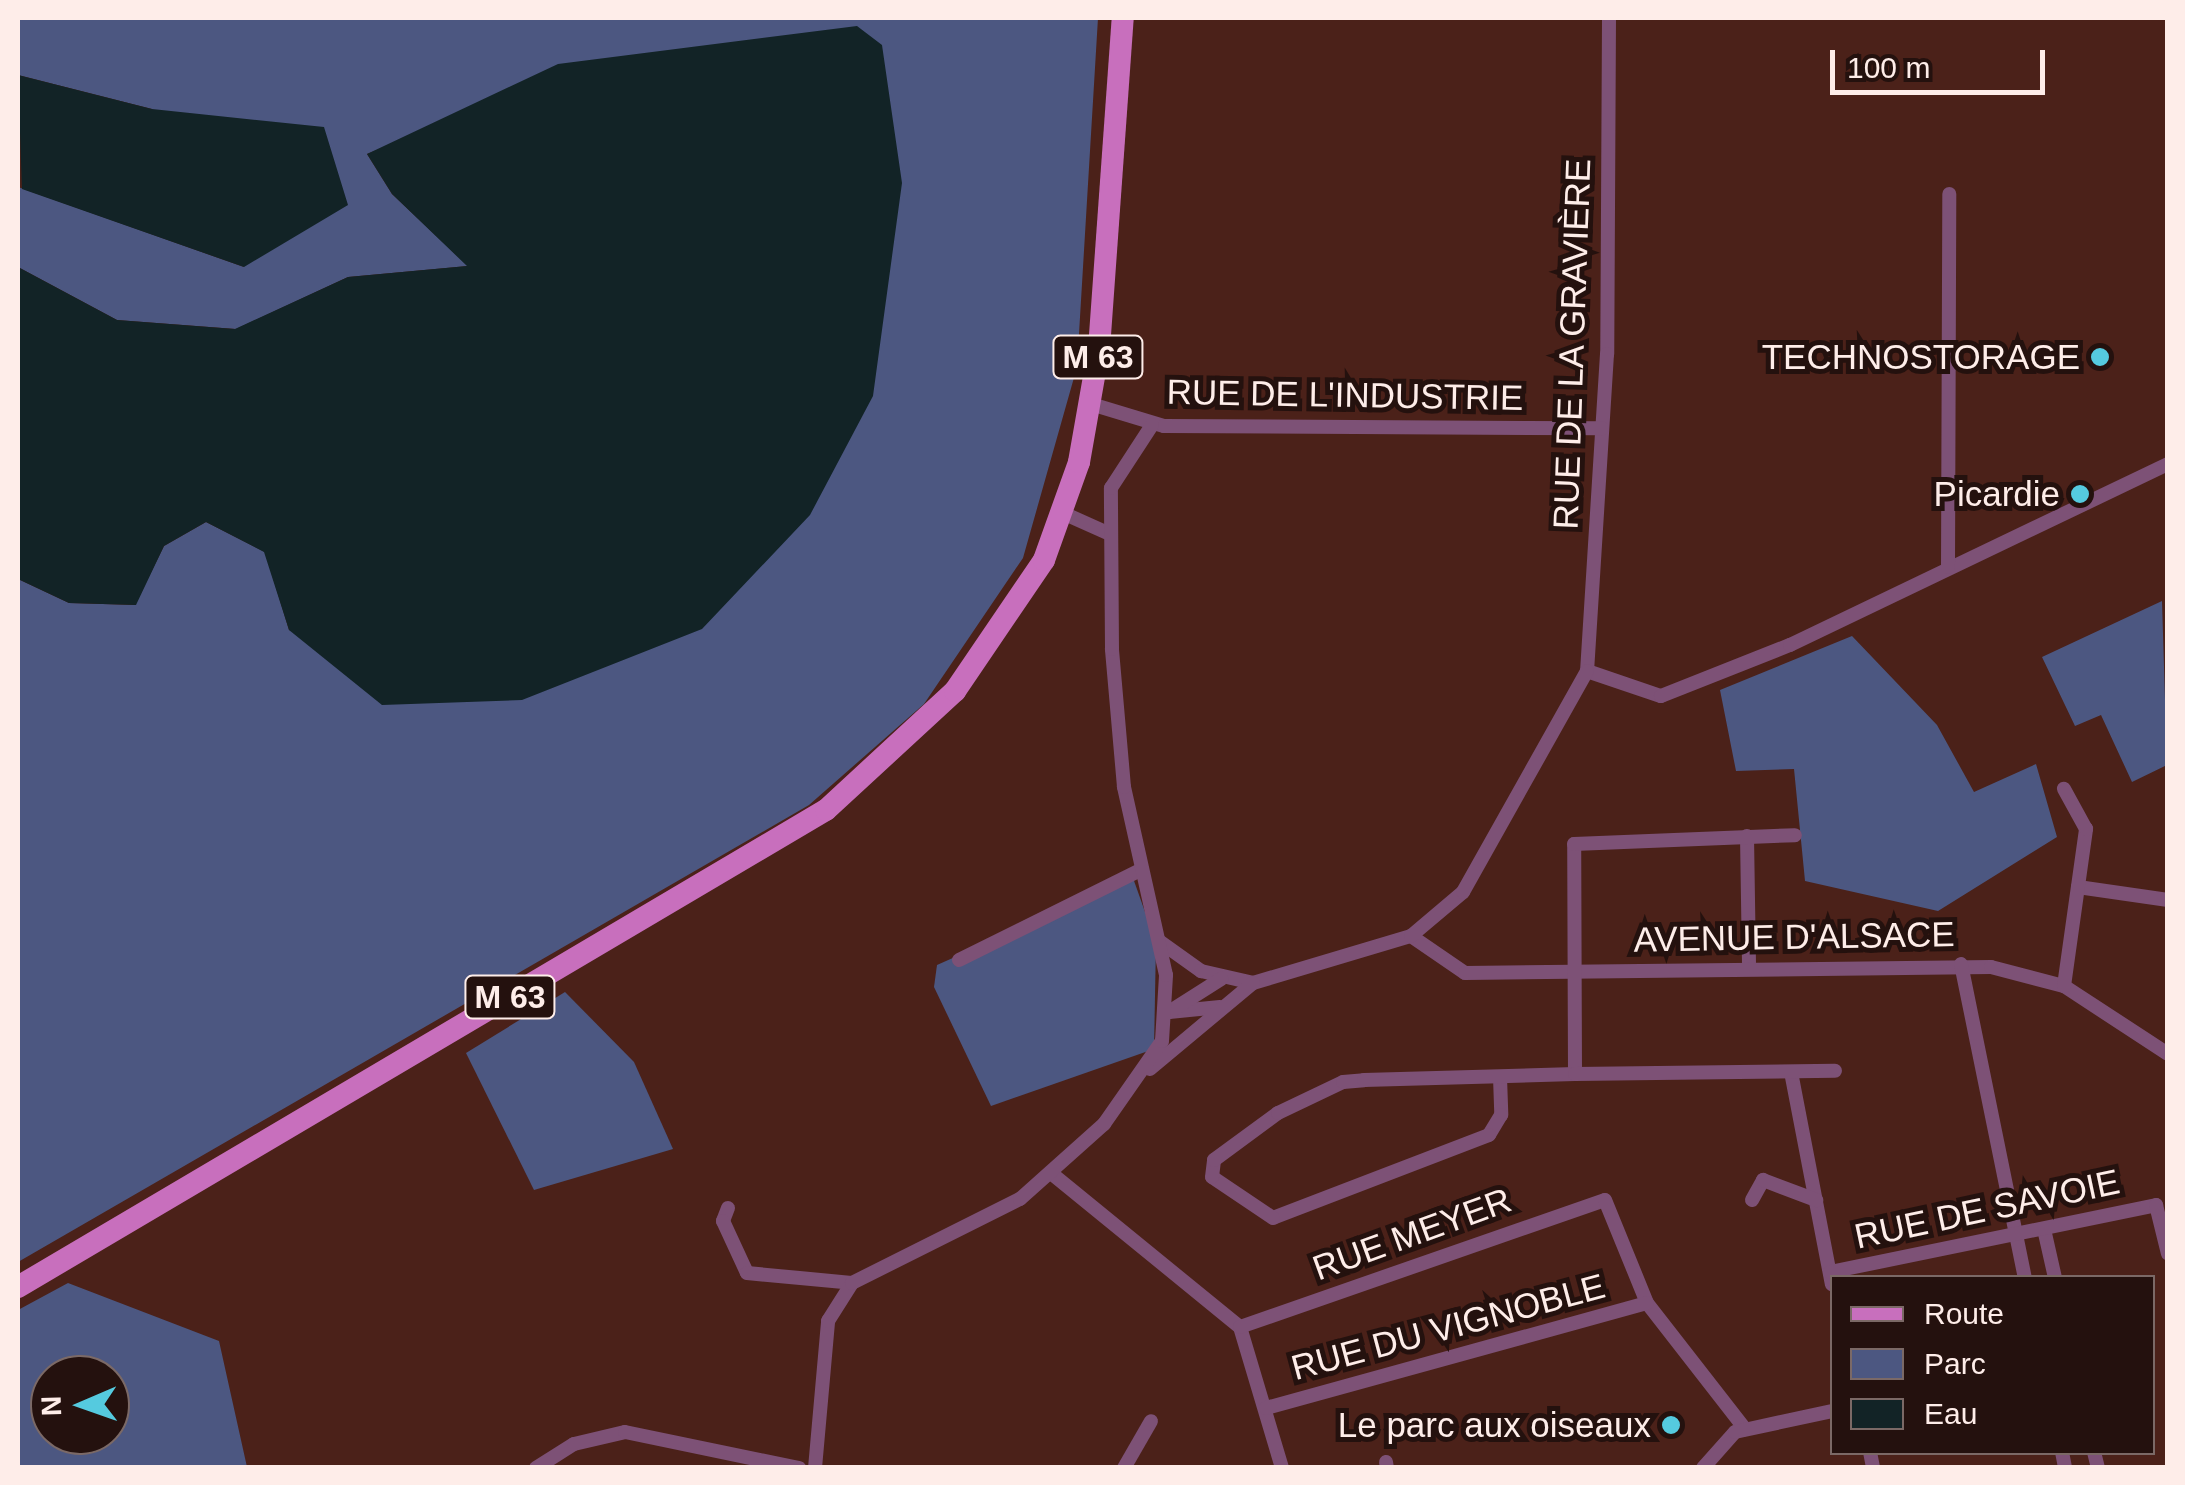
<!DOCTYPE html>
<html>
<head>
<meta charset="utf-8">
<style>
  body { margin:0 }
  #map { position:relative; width:2185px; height:1485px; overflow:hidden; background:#4b2119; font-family:Helvetica,sans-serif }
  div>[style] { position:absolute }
  .green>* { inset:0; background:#4c5781 }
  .water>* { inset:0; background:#122326 }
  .street>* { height:14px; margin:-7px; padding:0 7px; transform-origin:7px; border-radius:7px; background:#7d5176 }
  .primary>* { height:22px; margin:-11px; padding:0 11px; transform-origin:11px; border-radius:11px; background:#c86fbd }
  .dots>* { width:28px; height:28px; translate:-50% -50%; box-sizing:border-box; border:5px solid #24110e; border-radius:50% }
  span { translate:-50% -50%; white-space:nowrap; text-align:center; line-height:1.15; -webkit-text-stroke:10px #24110e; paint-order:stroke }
  .shield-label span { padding:2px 8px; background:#24110e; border:2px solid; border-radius:8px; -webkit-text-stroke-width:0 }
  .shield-label { font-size:32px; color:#feede9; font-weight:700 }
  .street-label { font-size:35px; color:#feede9 }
  .poi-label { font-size:35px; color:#feede9 }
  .right { translate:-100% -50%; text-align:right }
  .frame { position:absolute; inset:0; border:20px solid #feede9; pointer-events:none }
  .legend { position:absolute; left:1830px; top:1275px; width:325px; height:180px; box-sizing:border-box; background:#24110e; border:2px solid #7b6966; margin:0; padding:12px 18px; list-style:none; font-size:30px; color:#feede9 }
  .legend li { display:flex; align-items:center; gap:20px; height:50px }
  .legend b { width:50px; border:2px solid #7b6966 }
  .north { position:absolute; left:30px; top:1355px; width:100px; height:100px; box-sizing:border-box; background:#24110e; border:2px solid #7b6966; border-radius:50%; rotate:268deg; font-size:28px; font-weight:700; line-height:40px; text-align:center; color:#feede9 }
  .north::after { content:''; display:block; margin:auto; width:35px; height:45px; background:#55cadf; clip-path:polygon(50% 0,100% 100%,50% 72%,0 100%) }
  .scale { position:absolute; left:1830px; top:50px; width:215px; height:45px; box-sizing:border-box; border:5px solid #feede9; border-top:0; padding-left:12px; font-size:30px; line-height:35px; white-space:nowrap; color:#feede9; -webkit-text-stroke:8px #24110e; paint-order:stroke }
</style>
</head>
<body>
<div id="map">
  <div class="green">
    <i style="clip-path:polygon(18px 18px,1098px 18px,1077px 367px,1023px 558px,924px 704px,809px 805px,18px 1262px,18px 579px,69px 603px,135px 605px,164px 546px,206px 522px,265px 552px,289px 630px,522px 700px,452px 119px,367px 154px,392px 194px,468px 266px,348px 277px,236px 329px,117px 320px,18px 267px,18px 187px,244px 267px,152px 109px,18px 75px)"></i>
    <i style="clip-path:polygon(2162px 601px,2167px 765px,2132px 782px,2101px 715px,2075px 726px,2042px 657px)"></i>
    <i style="clip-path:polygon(1852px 636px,1937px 725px,1974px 792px,2036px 764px,2057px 837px,1938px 911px,1805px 881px,1794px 769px,1736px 771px,1720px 690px)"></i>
    <i style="clip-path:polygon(1133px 878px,1156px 943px,1154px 1049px,991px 1106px,934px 987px,937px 965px)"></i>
    <i style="clip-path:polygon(565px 992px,634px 1062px,673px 1149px,534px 1190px,466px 1053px)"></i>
    <i style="clip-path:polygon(evenodd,68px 1283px,219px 1341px,247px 1467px,20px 1467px,18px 1310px,68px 1283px,50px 1375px,110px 1375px,110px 1435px,50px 1435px,50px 1375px)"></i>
  </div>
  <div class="water">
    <i style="clip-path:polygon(857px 26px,882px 45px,902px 183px,873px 396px,810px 515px,702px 629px,522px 700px,382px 705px,289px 630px,264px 552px,206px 522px,164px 546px,136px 605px,69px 603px,18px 579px,18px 267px,117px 320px,235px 329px,348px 277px,467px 266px,392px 194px,367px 154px,558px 64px)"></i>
    <i style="clip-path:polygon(18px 75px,152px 109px,324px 127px,348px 205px,244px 267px,22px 189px)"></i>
  </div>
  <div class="street">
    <i style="left:1609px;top:18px;width:336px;rotate:90.3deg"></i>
    <i style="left:1607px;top:354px;width:318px;rotate:93.6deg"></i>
    <i style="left:1587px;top:671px;width:78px;rotate:18.7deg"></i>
    <i style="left:1661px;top:696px;width:139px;rotate:-21.6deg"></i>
    <i style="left:1790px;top:645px;width:419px;rotate:-25.6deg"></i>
    <i style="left:1091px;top:404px;width:76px;rotate:16.8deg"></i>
    <i style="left:1164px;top:426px;width:438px;rotate:0.3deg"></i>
    <i style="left:1063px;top:513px;width:51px;rotate:24.1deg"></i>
    <i style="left:1948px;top:567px;width:373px;rotate:-89.8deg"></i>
    <i style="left:1747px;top:836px;width:131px;rotate:89.1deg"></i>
    <i style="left:2078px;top:887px;width:91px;rotate:8.2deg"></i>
    <i style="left:1411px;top:936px;width:65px;rotate:34.4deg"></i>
    <i style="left:1465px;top:973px;width:526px;rotate:-0.65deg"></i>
    <i style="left:1991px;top:967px;width:75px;rotate:14.6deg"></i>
    <i style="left:2064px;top:986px;width:124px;rotate:33.2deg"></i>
    <i style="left:1159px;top:941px;width:52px;rotate:35.5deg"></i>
    <i style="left:1201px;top:971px;width:53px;rotate:13deg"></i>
    <i style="left:1253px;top:983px;width:165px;rotate:-16.6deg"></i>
    <i style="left:1411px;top:936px;width:68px;rotate:-40.2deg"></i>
    <i style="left:1463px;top:892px;width:253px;rotate:-60.7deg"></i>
    <i style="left:959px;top:960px;width:202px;rotate:-26.4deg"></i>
    <i style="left:1961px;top:964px;width:320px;rotate:78.5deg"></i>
    <i style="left:2064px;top:986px;width:159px;rotate:-82deg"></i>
    <i style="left:2086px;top:829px;width:46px;rotate:-118.8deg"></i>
    <i style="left:1220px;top:1007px;width:51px;rotate:174.4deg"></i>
    <i style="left:1169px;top:1012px;width:62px;rotate:-32.4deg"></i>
    <i style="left:1150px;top:1069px;width:134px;rotate:-39.9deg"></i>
    <i style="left:1791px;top:1072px;width:216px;rotate:79.1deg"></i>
    <i style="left:1575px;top:1074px;width:230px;rotate:-90.2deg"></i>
    <i style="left:1574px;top:844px;width:221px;rotate:-2.3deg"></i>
    <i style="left:1500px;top:1077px;width:38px;rotate:88deg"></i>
    <i style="left:1501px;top:1115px;width:23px;rotate:121deg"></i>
    <i style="left:1489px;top:1135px;width:231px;rotate:159deg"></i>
    <i style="left:1273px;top:1218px;width:73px;rotate:-146.1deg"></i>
    <i style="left:1212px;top:1177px;width:17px;rotate:-83deg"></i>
    <i style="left:1214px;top:1160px;width:79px;rotate:-36.3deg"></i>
    <i style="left:1278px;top:1113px;width:72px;rotate:-25.5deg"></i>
    <i style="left:1343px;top:1082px;width:21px;rotate:-5deg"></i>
    <i style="left:1364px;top:1080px;width:211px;rotate:-1.6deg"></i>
    <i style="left:1575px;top:1074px;width:260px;rotate:-0.7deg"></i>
    <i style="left:1051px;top:1173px;width:244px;rotate:39.2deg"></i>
    <i style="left:1240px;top:1327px;width:147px;rotate:73.4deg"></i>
    <i style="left:1752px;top:1200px;width:23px;rotate:-61deg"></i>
    <i style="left:1763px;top:1180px;width:57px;rotate:20.7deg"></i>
    <i style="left:728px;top:1208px;width:14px;rotate:111deg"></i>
    <i style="left:723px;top:1221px;width:57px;rotate:65.2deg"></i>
    <i style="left:747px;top:1273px;width:105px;rotate:5.4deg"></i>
    <i style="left:2044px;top:1229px;width:50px;rotate:77.3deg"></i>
    <i style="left:1830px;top:1272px;width:333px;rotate:-11.6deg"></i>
    <i style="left:2156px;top:1205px;width:50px;rotate:76.2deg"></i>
    <i style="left:1240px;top:1327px;width:386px;rotate:-19.2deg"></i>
    <i style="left:1605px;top:1200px;width:111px;rotate:67.8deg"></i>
    <i style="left:1647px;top:1303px;width:160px;rotate:52.1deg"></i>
    <i style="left:1266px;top:1408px;width:395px;rotate:-15.4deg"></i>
    <i style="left:1870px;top:1452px;width:16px;rotate:79deg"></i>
    <i style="left:2062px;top:1452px;width:16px;rotate:79deg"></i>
    <i style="left:2094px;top:1452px;width:16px;rotate:76deg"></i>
    <i style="left:1386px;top:1462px;width:6px;rotate:81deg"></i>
    <i style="left:536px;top:1468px;width:45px;rotate:-32.3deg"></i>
    <i style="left:574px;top:1444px;width:52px;rotate:-13.2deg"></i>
    <i style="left:625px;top:1432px;width:178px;rotate:11.7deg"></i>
    <i style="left:815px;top:1468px;width:148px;rotate:-84.9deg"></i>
    <i style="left:828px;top:1321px;width:45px;rotate:-57.7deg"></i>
    <i style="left:852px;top:1283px;width:188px;rotate:-26.6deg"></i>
    <i style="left:1020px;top:1199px;width:113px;rotate:-41.8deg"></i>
    <i style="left:1104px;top:1124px;width:101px;rotate:-55.1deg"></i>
    <i style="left:1162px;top:1041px;width:66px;rotate:-86.5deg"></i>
    <i style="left:1166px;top:975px;width:193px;rotate:-102.6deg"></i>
    <i style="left:1124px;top:787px;width:139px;rotate:-95deg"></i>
    <i style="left:1112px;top:649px;width:161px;rotate:-90.4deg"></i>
    <i style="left:1111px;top:488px;width:75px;rotate:-56.9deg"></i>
    <i style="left:1124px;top:1468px;width:54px;rotate:-60.1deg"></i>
    <i style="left:1703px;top:1468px;width:48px;rotate:-48.4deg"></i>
    <i style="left:1735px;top:1432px;width:99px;rotate:-12.2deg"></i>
  </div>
  <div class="primary">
    <i style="left:18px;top:1287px;width:938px;rotate:-30.56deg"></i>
    <i style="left:826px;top:810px;width:176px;rotate:-42.7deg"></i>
    <i style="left:955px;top:691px;width:158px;rotate:-55.8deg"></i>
    <i style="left:1044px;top:560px;width:104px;rotate:-70.3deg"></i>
    <i style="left:1079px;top:462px;width:115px;rotate:-80deg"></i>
    <i style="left:1099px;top:349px;width:332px;rotate:-85.9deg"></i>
  </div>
  <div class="dots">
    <i style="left:2100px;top:357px;background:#55cadf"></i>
    <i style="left:2080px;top:494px;background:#55cadf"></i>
    <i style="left:1671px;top:1425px;background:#55cadf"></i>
  </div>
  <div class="shield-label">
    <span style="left:1098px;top:357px">M 63</span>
    <span style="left:510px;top:997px">M 63</span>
  </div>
  <div class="street-label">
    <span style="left:1572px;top:344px;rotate:-88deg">RUE DE LA GRAVIÈRE</span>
    <span style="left:1345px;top:395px;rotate:1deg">RUE DE L'INDUSTRIE</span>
    <span style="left:1794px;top:937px;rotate:-1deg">AVENUE D'ALSACE</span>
    <span style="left:1987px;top:1209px;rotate:-12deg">RUE DE SAVOIE</span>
    <span style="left:1412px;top:1234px;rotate:-20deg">RUE MEYER</span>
    <span style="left:1448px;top:1327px;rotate:-15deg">RUE DU VIGNOBLE</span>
  </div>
  <div class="poi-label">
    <span class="right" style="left:2080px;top:357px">TECHNOSTORAGE</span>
    <span class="right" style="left:2060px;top:494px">Picardie</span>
    <span class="right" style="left:1651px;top:1425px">Le parc aux oiseaux</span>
  </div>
  <div class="frame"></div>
  <ul class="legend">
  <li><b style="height:12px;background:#c86fbd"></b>Route</li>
  <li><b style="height:28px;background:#4c5781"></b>Parc</li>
  <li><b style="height:28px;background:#122326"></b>Eau</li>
  </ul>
  <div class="north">N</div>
  <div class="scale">100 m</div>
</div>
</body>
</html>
